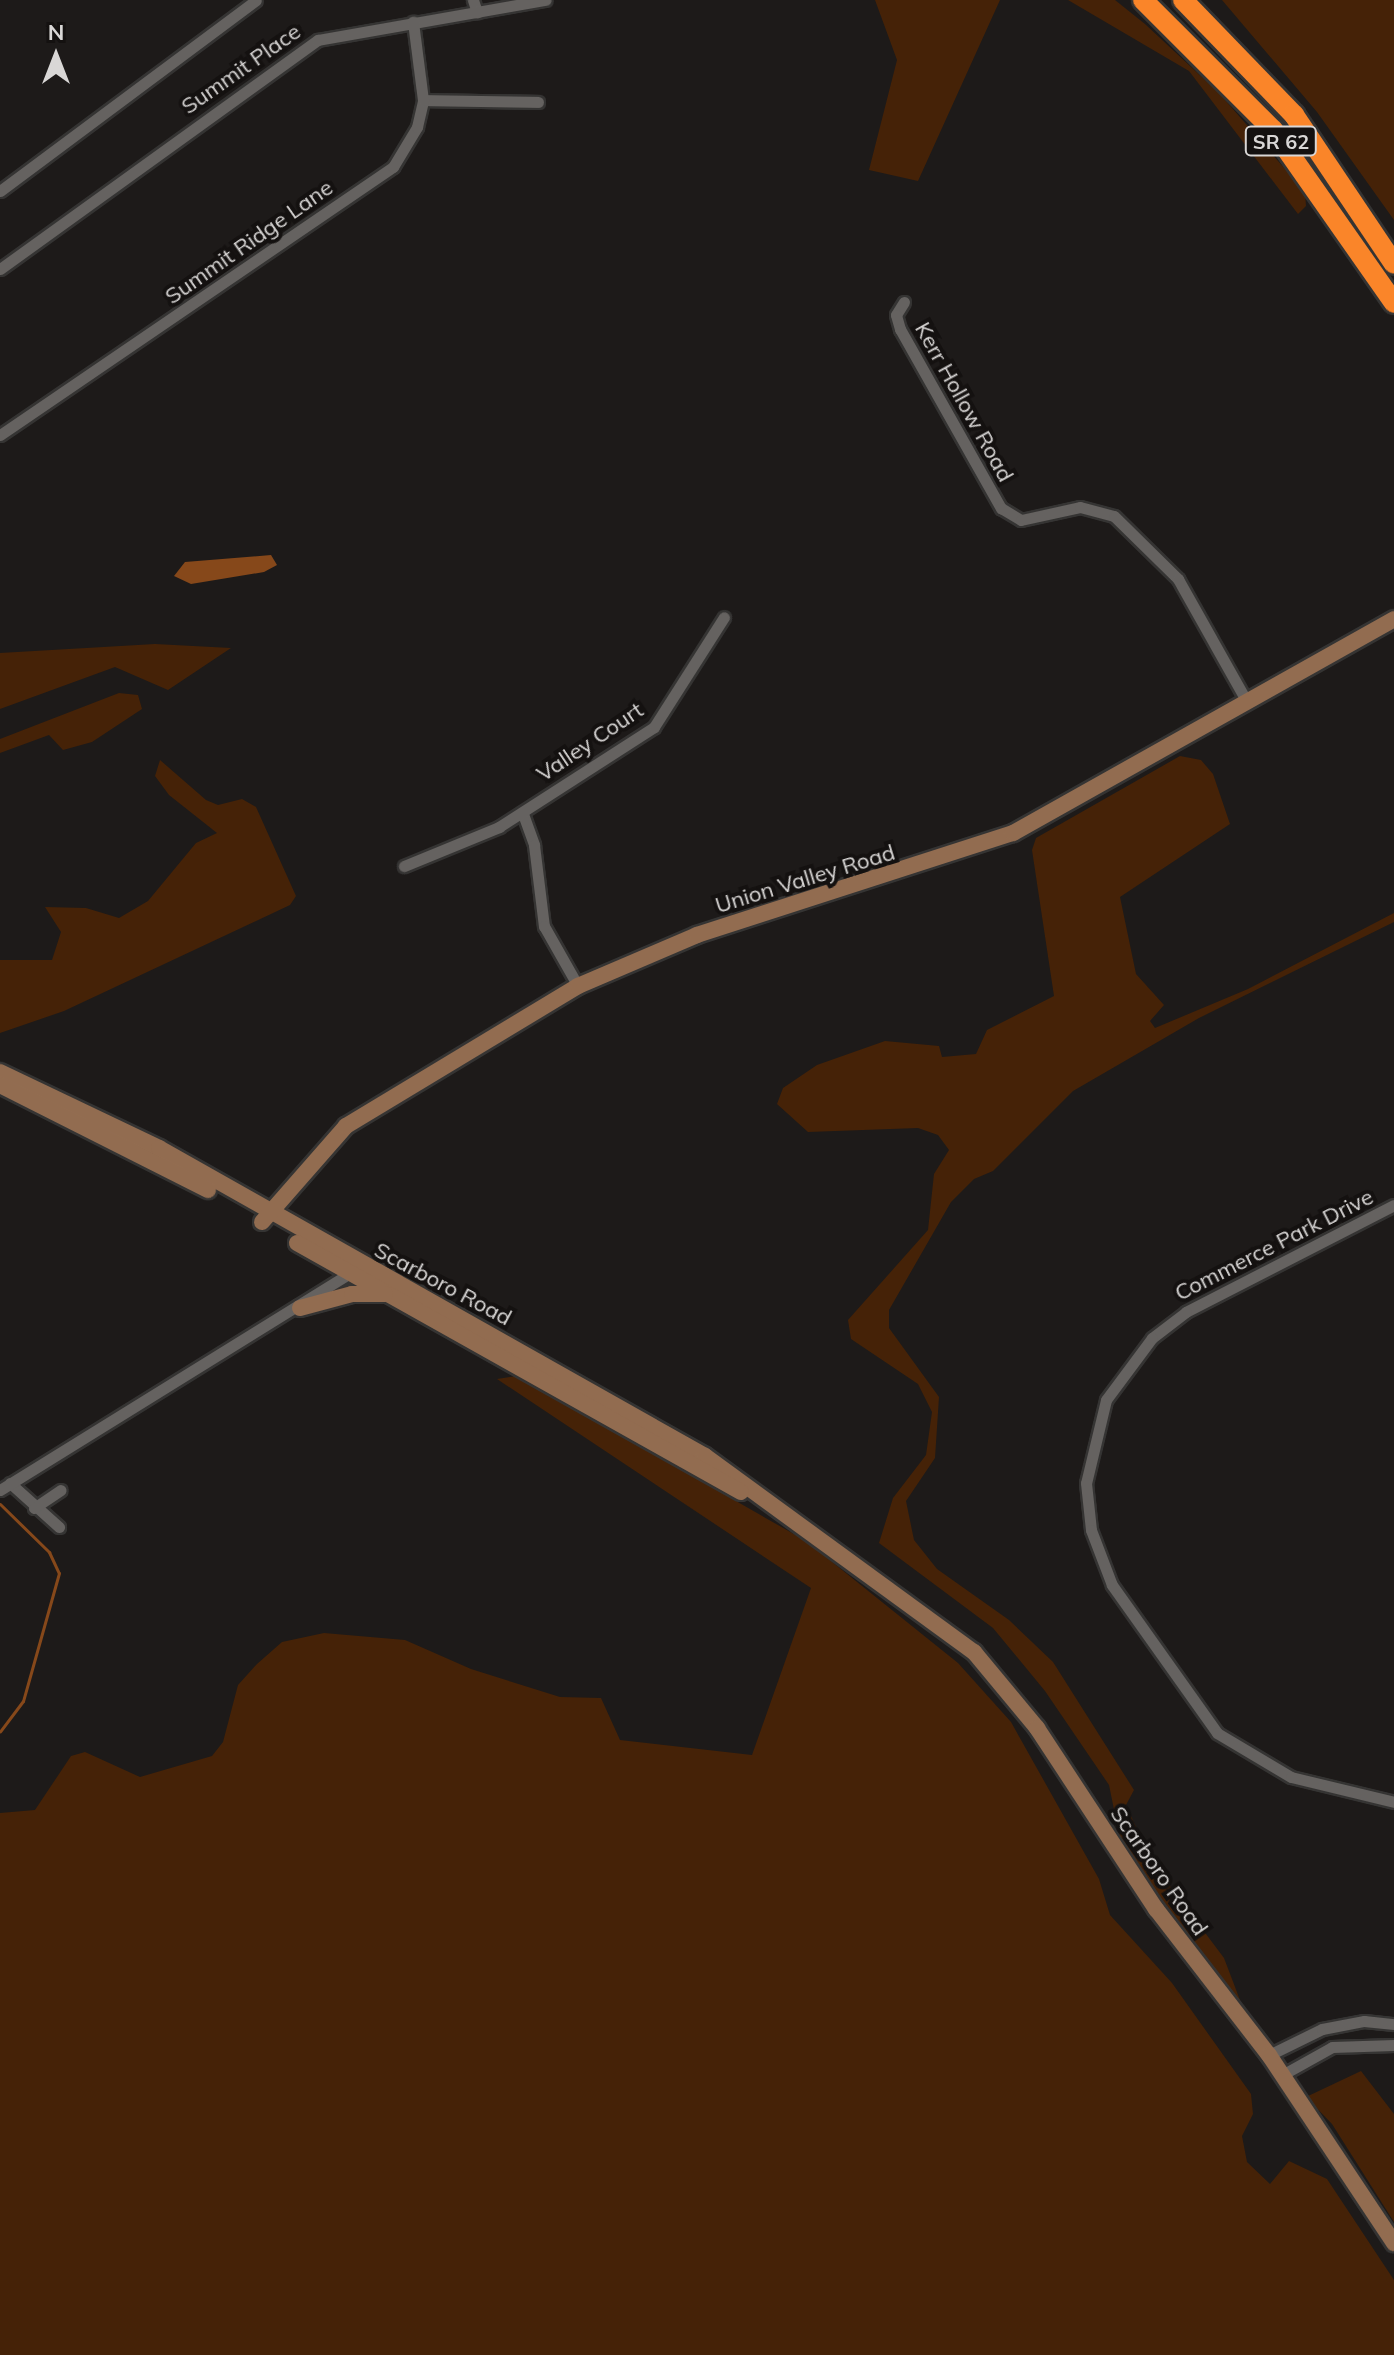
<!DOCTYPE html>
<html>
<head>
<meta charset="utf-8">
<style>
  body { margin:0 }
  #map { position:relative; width:1394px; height:2355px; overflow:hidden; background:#1d1a19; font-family:Mulish,sans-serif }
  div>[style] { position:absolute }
  .green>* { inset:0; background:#452207 }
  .water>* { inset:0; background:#86481a }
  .stream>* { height:3px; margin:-1.5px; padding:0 1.5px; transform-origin:1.5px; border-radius:1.5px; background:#86481a }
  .roads { filter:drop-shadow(2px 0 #353433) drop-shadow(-2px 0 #353433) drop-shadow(0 2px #353433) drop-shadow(0 -2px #353433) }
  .street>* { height:11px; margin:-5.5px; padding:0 5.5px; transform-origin:5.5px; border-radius:5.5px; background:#656260 }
  .secondary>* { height:16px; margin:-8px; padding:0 8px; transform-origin:8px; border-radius:8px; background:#926c50 }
  .highway>* { height:20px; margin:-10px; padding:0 10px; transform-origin:10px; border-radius:10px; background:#fa8529 }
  span { translate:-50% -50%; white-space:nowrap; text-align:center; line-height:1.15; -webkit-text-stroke:8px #141110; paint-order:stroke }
  .shield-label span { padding:2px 6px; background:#141110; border:2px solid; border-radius:6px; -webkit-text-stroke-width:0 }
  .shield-label { font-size:20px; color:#d9d7d6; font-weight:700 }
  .street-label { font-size:22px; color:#d9d7d6 }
  .north { position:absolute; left:16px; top:16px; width:80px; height:80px; -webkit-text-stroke:6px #141110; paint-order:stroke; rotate:0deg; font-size:22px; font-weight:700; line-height:32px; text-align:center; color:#d9d7d6 }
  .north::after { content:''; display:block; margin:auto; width:28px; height:36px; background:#d9d7d6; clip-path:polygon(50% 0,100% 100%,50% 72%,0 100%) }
</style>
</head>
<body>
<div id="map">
  <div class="green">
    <i style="clip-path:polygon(875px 0,1000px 0,918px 181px,869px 170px,897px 60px)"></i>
    <i style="clip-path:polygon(1068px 0,1115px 0,1145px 24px,1219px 93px,1305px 192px,1306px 206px,1298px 214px,1189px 71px)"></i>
    <i style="clip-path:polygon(1222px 0,1394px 0,1394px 220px,1317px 112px)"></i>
    <i style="clip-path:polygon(155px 644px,231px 648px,168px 690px,115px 667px,0 709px,0 653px)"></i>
    <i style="clip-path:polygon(119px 693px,138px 695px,142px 709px,92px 742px,63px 750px,49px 735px,0 753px,0 739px)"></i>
    <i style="clip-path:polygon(1180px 756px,1201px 760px,1213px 774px,1230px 824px,1120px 897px,1136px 974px,1164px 1005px,1150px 1021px,1155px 1028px,1248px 989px,1394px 913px,1394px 922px,1199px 1018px,1073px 1091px,993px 1171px,974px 1179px,951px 1202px,889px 1310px,889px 1328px,939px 1397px,935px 1458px,906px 1501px,914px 1540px,937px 1569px,1009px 1620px,1053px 1662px,1134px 1790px,1126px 1805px,1152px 1862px,1224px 1958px,1243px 2008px,1148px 1881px,1119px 1834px,1109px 1785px,1045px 1691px,993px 1628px,879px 1543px,893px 1498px,926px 1455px,932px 1412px,918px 1384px,851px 1339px,848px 1320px,928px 1230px,934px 1174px,949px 1150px,938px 1135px,918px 1128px,808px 1132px,777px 1104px,783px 1088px,817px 1065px,885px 1041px,939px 1046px,942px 1057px,976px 1054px,987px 1030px,1054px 996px,1032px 850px,1036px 838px)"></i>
    <i style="clip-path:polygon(160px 760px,206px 800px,218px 805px,242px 799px,256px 807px,296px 896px,290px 905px,64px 1011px,0 1033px,0 960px,52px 960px,61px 932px,45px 907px,86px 908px,119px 918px,148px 901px,196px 843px,217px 833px,169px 795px,155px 776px)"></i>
    <i style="clip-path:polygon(517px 1376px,806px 1541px,958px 1663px,1011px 1722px,1099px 1879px,1110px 1915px,1172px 1983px,1251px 2094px,1253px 2114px,1242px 2136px,1247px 2162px,1270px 2184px,1289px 2161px,1327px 2179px,1394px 2280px,1394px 2355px,0 2355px,0 1813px,35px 1810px,71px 1756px,85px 1752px,140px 1777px,212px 1756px,223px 1742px,238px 1685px,257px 1664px,282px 1642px,324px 1633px,405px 1640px,471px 1669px,560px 1697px,601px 1698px,620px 1740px,752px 1755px,811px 1588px,497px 1379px)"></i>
    <i style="clip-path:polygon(1361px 2071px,1394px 2114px,1394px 2222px,1332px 2124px,1306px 2097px)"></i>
  </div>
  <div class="water">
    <i style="clip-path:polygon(271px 555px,277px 565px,264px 572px,191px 584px,174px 576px,185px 562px)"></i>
  </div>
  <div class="stream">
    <i style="left:0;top:1504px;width:69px;rotate:44.4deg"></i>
    <i style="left:49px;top:1552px;width:23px;rotate:65deg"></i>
    <i style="left:59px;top:1573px;width:133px;rotate:105.7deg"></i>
    <i style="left:23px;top:1701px;width:38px;rotate:127deg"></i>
  </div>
  <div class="roads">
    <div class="street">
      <i style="left:473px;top:0;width:13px;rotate:72deg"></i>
      <i style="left:423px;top:100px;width:115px;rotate:1deg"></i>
      <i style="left:0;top:191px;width:319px;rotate:-36.7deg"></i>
      <i style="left:0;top:269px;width:392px;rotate:-35.8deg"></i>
      <i style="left:318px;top:40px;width:231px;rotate:-10deg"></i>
      <i style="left:904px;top:302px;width:15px;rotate:122deg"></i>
      <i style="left:896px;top:315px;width:15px;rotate:74deg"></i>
      <i style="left:900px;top:329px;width:206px;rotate:60.6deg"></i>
      <i style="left:1001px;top:508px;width:23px;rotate:31deg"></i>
      <i style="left:1021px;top:520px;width:60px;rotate:-12.4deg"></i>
      <i style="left:1080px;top:507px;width:35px;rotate:15deg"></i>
      <i style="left:1114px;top:516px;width:90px;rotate:44.5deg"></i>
      <i style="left:1178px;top:579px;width:139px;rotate:60.7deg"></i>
      <i style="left:0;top:435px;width:476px;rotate:-34.3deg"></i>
      <i style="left:393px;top:167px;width:47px;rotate:-59deg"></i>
      <i style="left:417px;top:127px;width:28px;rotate:-77deg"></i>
      <i style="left:423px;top:100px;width:79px;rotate:-97.3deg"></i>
      <i style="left:523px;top:814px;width:33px;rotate:70deg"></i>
      <i style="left:534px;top:845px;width:82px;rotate:83deg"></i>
      <i style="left:544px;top:926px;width:69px;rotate:60.5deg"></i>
      <i style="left:404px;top:866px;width:103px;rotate:-22.3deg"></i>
      <i style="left:499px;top:827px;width:184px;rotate:-32.8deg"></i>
      <i style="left:654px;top:727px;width:130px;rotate:-57.5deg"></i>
      <i style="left:1394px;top:1205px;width:234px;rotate:152.8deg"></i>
      <i style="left:1186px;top:1312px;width:43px;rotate:142.6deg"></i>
      <i style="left:1152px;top:1338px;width:77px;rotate:126.6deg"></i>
      <i style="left:1106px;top:1400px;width:85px;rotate:103.5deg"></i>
      <i style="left:1086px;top:1483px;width:47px;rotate:83.9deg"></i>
      <i style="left:1091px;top:1530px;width:59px;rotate:69.1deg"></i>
      <i style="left:1112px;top:1585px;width:181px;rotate:54.6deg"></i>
      <i style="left:1217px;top:1733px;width:86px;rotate:30.7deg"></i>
      <i style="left:1291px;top:1777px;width:106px;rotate:13.6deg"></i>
      <i style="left:10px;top:1483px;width:66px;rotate:41.9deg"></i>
      <i style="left:0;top:1490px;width:415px;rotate:-31.8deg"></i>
      <i style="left:34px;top:1508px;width:32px;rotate:-34deg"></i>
      <i style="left:1269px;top:2055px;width:59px;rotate:-26.1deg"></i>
      <i style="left:1322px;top:2029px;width:43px;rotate:-10.8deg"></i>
      <i style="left:1364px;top:2021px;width:30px;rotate:6deg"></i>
      <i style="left:1282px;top:2075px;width:57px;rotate:-29.2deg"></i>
      <i style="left:1332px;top:2047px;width:62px;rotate:-1.8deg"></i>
    </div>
    <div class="secondary">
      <i style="left:0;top:1072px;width:176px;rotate:25.5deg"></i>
      <i style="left:159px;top:1148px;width:627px;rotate:29.43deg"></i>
      <i style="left:705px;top:1456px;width:333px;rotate:36.1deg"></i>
      <i style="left:974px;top:1652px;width:99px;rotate:50.3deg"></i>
      <i style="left:1037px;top:1728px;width:217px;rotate:56.7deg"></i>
      <i style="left:1156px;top:1909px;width:185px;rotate:52.3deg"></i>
      <i style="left:1269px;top:2055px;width:226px;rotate:56.4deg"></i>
      <i style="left:0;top:1085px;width:233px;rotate:26.8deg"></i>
      <i style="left:262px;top:1222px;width:128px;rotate:-48.8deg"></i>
      <i style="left:346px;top:1126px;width:271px;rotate:-31.1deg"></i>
      <i style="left:578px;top:986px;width:129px;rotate:-23.2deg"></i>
      <i style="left:697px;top:935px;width:332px;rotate:-17.9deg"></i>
      <i style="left:1013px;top:833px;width:437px;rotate:-29.3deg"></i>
      <i style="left:297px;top:1243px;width:509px;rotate:29.28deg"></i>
      <i style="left:300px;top:1308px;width:54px;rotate:-15.1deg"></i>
      <i style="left:352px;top:1294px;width:33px"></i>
    </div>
    <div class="highway">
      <i style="left:1143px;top:0;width:184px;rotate:45deg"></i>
      <i style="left:1273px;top:130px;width:211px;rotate:55deg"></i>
      <i style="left:1183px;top:0;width:160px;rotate:46deg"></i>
      <i style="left:1294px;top:115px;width:179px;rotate:56.1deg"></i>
    </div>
  </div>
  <div class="shield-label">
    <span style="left:1281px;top:141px">SR 62</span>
  </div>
  <div class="street-label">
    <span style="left:241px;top:69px;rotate:-35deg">Summit Place</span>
    <span style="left:249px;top:242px;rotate:-35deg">Summit Ridge Lane</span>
    <span style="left:964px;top:402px;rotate:61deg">Kerr Hollow Road</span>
    <span style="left:590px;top:742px;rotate:-34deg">Valley Court</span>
    <span style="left:805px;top:879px;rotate:-17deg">Union Valley Road</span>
    <span style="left:1274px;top:1245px;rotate:-27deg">Commerce Park Drive</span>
    <span style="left:443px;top:1284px;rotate:28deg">Scarboro Road</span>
    <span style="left:1159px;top:1871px;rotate:55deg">Scarboro Road</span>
  </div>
  <div class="north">N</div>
</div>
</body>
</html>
